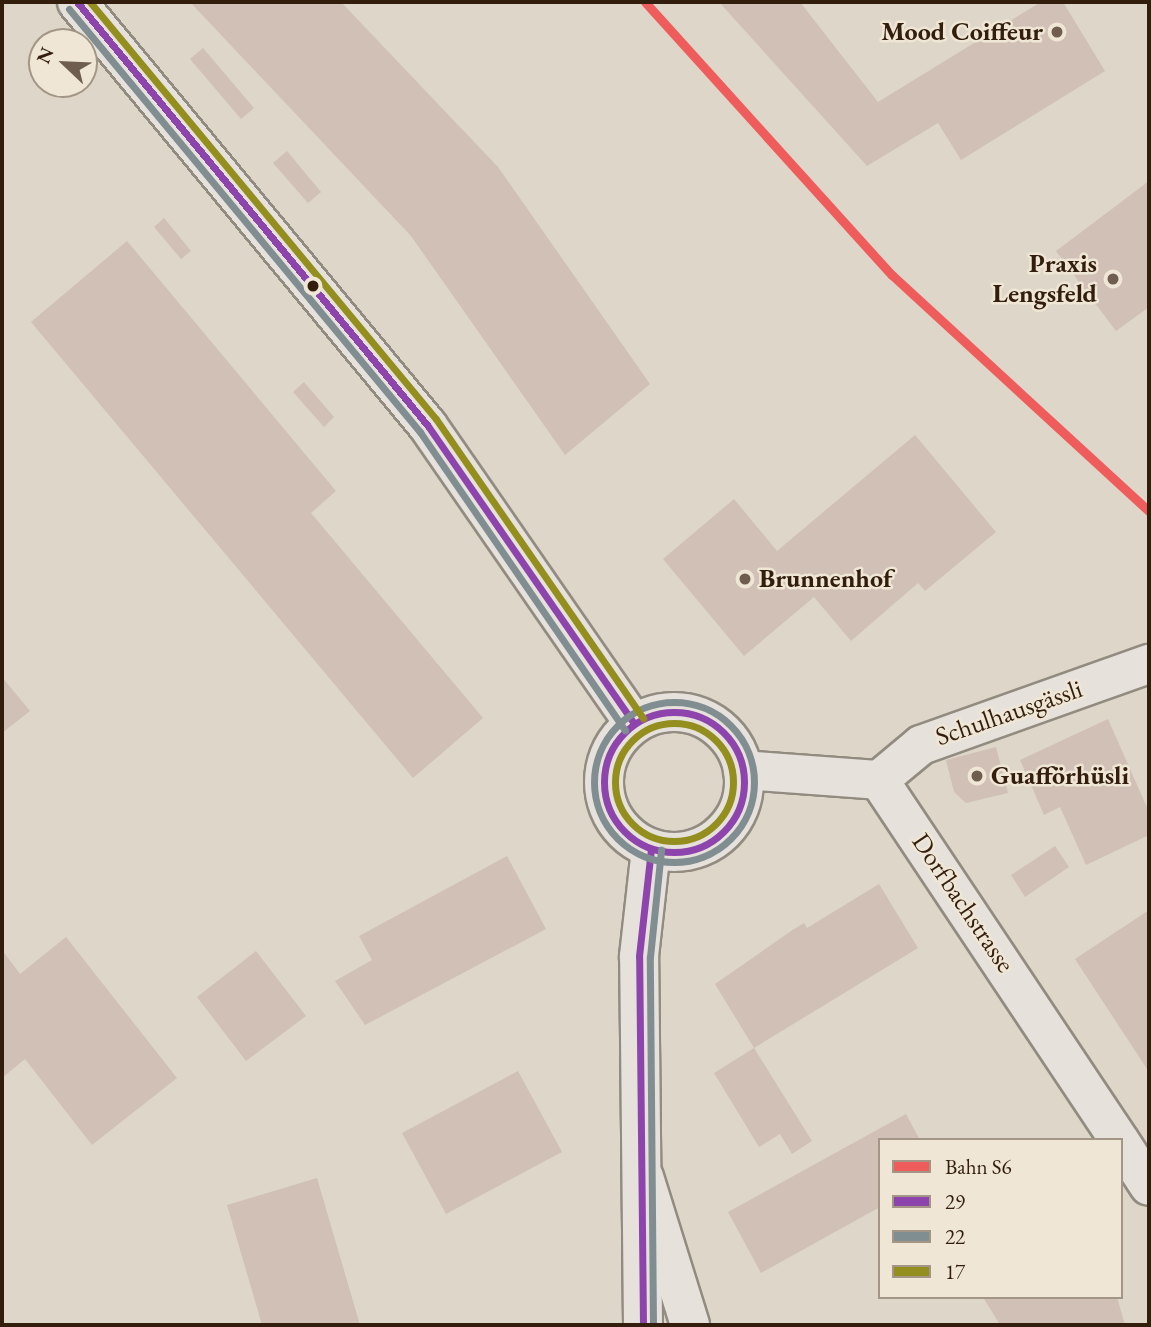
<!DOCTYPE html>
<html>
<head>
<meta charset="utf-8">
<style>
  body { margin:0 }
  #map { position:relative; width:1151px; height:1327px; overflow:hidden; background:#ded6c8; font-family:"EB Garamond",serif }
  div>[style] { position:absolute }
  .building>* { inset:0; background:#d0c0b6 }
  .roads { filter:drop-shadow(2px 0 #928b80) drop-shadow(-2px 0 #928b80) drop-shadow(0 2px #928b80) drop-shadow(0 -2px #928b80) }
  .minor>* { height:38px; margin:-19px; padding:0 19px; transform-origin:19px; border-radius:19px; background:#e6e2db }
  .tertiary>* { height:38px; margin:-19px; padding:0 19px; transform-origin:19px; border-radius:19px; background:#e6e2db }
  .tertiary>.ring { margin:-19px; padding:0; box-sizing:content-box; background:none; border:38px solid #e6e2db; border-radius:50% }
  .bus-1>* { height:7px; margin:-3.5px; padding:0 3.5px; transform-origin:3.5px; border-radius:3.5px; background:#8e44ad }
  .bus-1>.ring { margin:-3.5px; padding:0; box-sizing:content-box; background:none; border:7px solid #8e44ad; border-radius:50% }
  .bus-2>* { height:7px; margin:-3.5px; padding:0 3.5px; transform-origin:3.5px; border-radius:3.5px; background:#808e92 }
  .bus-2>.ring { margin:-3.5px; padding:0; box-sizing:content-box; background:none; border:7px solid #808e92; border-radius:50% }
  .bus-3>* { height:7px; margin:-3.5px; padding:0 3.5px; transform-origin:3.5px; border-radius:3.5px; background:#938e1e }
  .bus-3>.ring { margin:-3.5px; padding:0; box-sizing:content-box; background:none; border:7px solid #938e1e; border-radius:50% }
  .rail-1>* { height:9px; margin:-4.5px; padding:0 4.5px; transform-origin:4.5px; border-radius:4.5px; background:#ee5c5b }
  .dots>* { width:19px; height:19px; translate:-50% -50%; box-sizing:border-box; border:4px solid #efe6d6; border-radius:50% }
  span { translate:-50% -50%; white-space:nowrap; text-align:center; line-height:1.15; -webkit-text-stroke:5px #efe6d6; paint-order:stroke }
  .poi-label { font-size:26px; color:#331e0e; font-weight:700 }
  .right { translate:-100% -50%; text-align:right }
  .left { translate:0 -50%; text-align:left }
  .street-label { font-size:26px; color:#331e0e }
  .frame { position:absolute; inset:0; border:4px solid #331e0e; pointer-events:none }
  .legend { position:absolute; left:878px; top:1138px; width:245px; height:161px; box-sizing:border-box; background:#efe6d6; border:2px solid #a49686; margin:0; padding:9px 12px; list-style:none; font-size:21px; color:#331e0e }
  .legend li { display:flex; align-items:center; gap:14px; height:35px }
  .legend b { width:35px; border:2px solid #a49686 }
  .north { position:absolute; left:28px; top:28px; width:70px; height:70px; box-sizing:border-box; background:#efe6d6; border:2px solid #a49686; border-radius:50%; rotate:293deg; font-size:19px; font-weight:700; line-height:28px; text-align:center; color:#331e0e }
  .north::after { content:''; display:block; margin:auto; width:24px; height:32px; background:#6f5e4f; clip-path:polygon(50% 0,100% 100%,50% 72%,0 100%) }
</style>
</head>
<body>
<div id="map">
  <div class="building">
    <i style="clip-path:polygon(190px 2px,341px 2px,498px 167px,650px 384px,565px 455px,411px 236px)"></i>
    <i style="clip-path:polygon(719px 2px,800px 2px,878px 102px,1041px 2px,1063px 2px,1105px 71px,961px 160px,938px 123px,867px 166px)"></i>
    <i style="clip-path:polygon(203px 48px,254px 108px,241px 119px,190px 59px)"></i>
    <i style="clip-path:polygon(287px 151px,321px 192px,308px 203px,273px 163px)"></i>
    <i style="clip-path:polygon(1149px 181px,1149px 307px,1116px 331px,1056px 251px)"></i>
    <i style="clip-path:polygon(164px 218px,191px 251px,181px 259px,154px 227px)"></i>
    <i style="clip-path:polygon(127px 241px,336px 491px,311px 513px,483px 718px,413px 778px,31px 322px)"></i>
    <i style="clip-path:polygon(304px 382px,334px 417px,324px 427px,293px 392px)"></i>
    <i style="clip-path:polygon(915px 435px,996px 532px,925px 591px,918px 583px,851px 641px,814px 597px,744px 656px,663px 559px,734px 499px,777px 551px)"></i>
    <i style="clip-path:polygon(2px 677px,30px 711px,2px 733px)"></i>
    <i style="clip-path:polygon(1108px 719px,1149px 812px,1149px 835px,1086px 865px,1060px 807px,1044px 815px,1020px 760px)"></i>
    <i style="clip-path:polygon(996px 747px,1008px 793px,966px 803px,954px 792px,946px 760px)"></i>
    <i style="clip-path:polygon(1055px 846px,1069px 867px,1025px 897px,1011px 875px)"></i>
    <i style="clip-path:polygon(507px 856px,546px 929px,365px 1025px,335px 981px,372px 960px,359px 936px)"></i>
    <i style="clip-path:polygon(879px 884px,918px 948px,754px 1048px,812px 1141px,792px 1154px,780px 1134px,759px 1147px,714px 1073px,754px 1048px,715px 984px,794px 929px,804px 923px,807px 928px)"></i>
    <i style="clip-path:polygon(1149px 910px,1149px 1072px,1075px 959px)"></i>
    <i style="clip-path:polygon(66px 937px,177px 1078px,92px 1145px,25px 1059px,2px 1078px,2px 950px,20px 974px)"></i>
    <i style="clip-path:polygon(256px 951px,306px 1016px,246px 1061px,197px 997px)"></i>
    <i style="clip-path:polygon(518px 1071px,562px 1152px,446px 1214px,402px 1133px)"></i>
    <i style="clip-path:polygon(906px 1114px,920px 1140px,880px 1140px,880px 1207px,761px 1273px,728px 1212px)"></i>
    <i style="clip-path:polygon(317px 1178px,360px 1325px,262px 1325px,227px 1205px)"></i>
    <i style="clip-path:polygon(983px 1297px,1117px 1297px,1125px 1325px,1000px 1325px)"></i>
  </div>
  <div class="roads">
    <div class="minor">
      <i style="left:743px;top:770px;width:136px;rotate:4.2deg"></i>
      <i style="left:879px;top:780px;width:433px;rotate:56.3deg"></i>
      <i style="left:879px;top:780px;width:55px;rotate:-39.8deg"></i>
      <i style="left:921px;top:745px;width:242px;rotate:-19.6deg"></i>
      <i style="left:1121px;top:1143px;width:51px;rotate:56.9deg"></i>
      <i style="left:644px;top:1177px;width:155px;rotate:72.7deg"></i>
    </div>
    <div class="tertiary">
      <i style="left:77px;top:2px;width:550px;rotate:50.38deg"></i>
      <i style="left:428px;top:426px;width:362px;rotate:55.3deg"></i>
      <i class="ring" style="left:604px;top:712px;width:102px;height:102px"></i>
      <i style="left:643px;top:1325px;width:369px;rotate:-90.6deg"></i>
      <i style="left:639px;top:956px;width:108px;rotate:-83.6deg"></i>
    </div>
  </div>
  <div class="bus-1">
    <i style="left:77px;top:2px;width:550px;rotate:50.38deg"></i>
    <i style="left:428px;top:426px;width:362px;rotate:55.3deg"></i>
    <i class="ring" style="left:604px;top:712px;width:133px;height:133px"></i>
    <i style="left:643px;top:1325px;width:369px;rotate:-90.6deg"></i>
    <i style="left:639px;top:956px;width:108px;rotate:-83.6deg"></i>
  </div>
  <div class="bus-2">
    <i style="left:69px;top:9px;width:550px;rotate:50.31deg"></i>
    <i style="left:420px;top:432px;width:362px;rotate:55.5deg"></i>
    <i class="ring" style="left:594px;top:702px;width:153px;height:153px"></i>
    <i style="left:653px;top:1325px;width:368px;rotate:-90.5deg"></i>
    <i style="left:650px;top:957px;width:108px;rotate:-84.1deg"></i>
  </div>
  <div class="bus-3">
    <i style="left:90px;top:2px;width:542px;rotate:50.32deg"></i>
    <i style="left:436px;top:419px;width:364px;rotate:55.3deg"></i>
    <i class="ring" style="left:615px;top:723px;width:111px;height:111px"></i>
  </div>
  <div class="rail-1">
    <i style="left:645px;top:2px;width:368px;rotate:47.9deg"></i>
    <i style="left:892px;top:275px;width:349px;rotate:42.6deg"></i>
  </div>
  <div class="dots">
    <i style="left:1057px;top:32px;background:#6f5e4f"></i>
    <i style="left:1113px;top:279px;background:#6f5e4f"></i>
    <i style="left:313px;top:286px;background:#331e0e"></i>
    <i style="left:745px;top:579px;background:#6f5e4f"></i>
    <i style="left:977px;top:776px;background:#6f5e4f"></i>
  </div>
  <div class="poi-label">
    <span class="right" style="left:1043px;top:32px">Mood Coiffeur</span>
    <span class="right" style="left:1097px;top:279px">Praxis<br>Lengsfeld</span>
    <span class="left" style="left:759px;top:579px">Brunnenhof</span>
    <span class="left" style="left:991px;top:776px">Guafförhüsli</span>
  </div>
  <div class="street-label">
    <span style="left:1009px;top:713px;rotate:-19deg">Schulhausgässli</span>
    <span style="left:963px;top:903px;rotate:56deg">Dorfbachstrasse</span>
  </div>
  <div class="frame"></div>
  <ul class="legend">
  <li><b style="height:9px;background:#ee5c5b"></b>Bahn S6</li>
  <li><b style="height:9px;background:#8e44ad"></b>29</li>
  <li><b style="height:9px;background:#808e92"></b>22</li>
  <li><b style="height:9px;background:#938e1e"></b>17</li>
  </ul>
  <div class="north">N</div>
</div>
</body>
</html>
